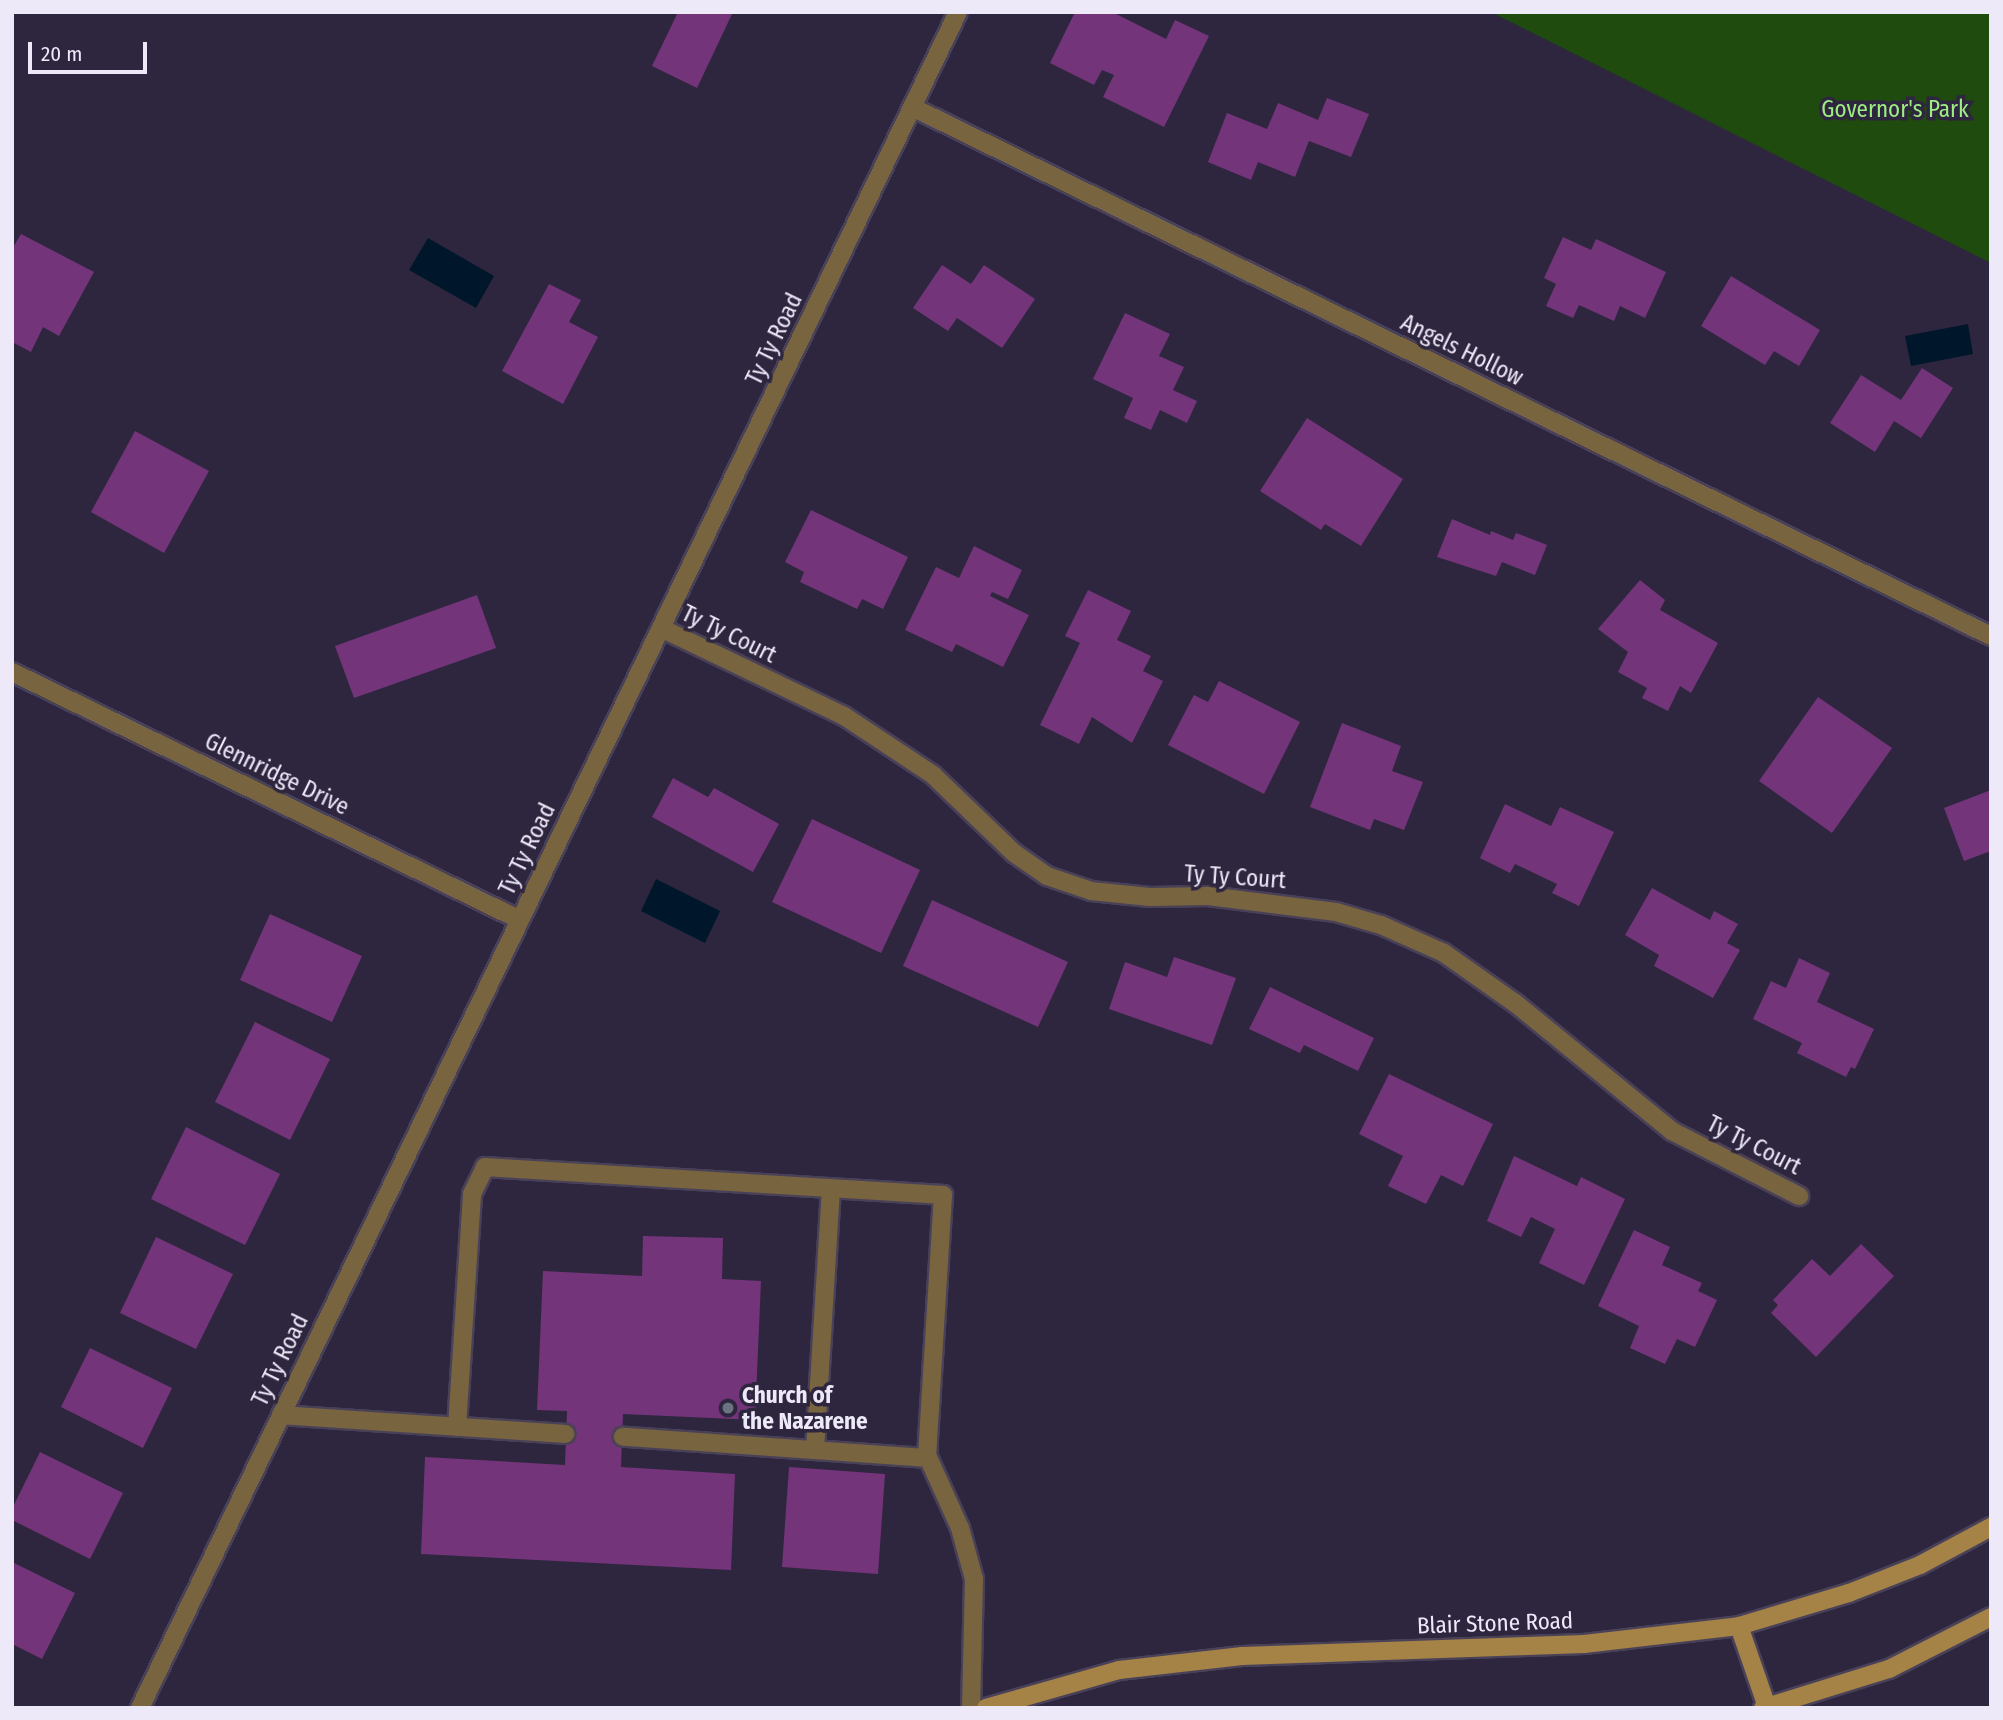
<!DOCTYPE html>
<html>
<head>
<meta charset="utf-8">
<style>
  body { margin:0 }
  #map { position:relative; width:2003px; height:1720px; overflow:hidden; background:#2e263e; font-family:"Fira Sans Condensed",sans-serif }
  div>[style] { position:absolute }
  .green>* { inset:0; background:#204b0e }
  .water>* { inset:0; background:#00172b }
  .building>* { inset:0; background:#73347a }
  .roads { filter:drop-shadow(2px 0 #494158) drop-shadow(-2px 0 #494158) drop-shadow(0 2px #494158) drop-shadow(0 -2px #494158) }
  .service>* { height:18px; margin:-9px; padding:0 9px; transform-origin:9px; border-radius:9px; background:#796440 }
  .minor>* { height:18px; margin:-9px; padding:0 9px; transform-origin:9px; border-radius:9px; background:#796440 }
  .secondary>* { height:18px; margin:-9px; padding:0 9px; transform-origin:9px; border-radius:9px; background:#a58347 }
  .dots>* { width:19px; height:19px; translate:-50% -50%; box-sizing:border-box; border:4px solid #2e263e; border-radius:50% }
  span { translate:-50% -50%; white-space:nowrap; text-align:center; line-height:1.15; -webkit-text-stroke:7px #2e263e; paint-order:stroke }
  .park-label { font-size:23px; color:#9eed83 }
  .street-label { font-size:23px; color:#eee9f9 }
  .poi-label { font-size:23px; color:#eee9f9; font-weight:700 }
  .left { translate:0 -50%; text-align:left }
  .frame { position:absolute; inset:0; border:14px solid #eee9f9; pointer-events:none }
  .scale { position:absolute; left:28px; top:42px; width:119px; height:32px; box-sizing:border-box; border:4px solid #eee9f9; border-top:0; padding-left:9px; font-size:21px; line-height:24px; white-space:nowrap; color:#eee9f9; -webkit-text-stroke:5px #2e263e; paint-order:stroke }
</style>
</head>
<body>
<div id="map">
  <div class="green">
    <i style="clip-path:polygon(1491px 12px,1991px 12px,1991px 263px)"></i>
  </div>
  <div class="water">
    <i style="clip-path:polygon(428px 238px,494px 276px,476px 308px,409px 270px)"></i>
    <i style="clip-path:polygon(1968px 324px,1973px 354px,1911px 366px,1905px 336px)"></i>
    <i style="clip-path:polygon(656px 879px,720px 911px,705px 943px,641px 911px)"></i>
  </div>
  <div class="building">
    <i style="clip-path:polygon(678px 12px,733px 12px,697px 88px,652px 66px)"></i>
    <i style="clip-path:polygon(1075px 12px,1112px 12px,1166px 39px,1175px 20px,1209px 36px,1164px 127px,1103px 97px,1114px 75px,1102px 70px,1094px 85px,1050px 63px)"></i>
    <i style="clip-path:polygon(1327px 98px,1369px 114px,1351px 157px,1309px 141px,1295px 177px,1258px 162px,1251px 180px,1208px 162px,1227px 113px,1267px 129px,1278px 103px,1318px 120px)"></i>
    <i style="clip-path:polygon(21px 234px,94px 272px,59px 336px,43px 327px,31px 352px,12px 342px,12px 249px)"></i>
    <i style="clip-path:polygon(1563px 237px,1591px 250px,1596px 239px,1666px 272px,1645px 318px,1620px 306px,1614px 321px,1579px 305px,1573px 318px,1546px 306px,1556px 284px,1544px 278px)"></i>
    <i style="clip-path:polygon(942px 265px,971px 284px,984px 265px,1035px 299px,1002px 348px,957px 318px,948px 331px,913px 308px)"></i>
    <i style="clip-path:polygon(1731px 276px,1820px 330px,1799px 366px,1774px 351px,1765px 365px,1701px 326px)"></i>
    <i style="clip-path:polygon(549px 284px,581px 300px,569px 322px,598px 337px,563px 404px,502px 371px)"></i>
    <i style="clip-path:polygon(1125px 313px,1170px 334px,1159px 356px,1184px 367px,1173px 390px,1197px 401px,1187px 423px,1160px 410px,1151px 430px,1124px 418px,1133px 398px,1093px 379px)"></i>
    <i style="clip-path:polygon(1922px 368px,1953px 388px,1921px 438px,1894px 421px,1875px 452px,1830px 423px,1861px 375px,1901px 400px)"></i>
    <i style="clip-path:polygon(1307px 418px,1403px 479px,1361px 546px,1325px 524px,1321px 530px,1260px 491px)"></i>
    <i style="clip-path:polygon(135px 431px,209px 471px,164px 553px,91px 512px)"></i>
    <i style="clip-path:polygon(811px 510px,908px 557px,883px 609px,862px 599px,857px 609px,800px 582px,804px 572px,785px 562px)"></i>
    <i style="clip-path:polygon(1452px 519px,1490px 535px,1491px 531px,1513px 540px,1516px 533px,1547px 545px,1535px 575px,1502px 562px,1496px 576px,1437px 557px)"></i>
    <i style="clip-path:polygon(974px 546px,1022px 570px,1008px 599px,992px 592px,990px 596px,1029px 615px,1003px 667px,956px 644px,952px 652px,905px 630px,936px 567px,959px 578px)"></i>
    <i style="clip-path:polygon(1640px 580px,1665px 600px,1660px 610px,1718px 643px,1691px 693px,1680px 686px,1668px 711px,1642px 698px,1647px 688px,1618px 672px,1628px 652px,1598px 629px)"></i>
    <i style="clip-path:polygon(1088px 590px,1131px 611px,1117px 640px,1151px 656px,1143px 671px,1163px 681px,1132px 743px,1092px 717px,1079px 744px,1040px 725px,1080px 643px,1065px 636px)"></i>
    <i style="clip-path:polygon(477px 595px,496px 648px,354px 698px,335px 646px)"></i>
    <i style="clip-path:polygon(1219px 681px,1300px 722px,1264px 794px,1168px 745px,1194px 695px,1208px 702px)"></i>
    <i style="clip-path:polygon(1818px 697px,1892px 748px,1832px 833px,1759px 781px)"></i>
    <i style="clip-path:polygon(1342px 723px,1401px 746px,1392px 771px,1423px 782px,1404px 830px,1374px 819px,1370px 830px,1310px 807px)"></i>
    <i style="clip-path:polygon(673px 778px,708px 797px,714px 788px,779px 824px,753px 872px,652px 817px)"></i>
    <i style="clip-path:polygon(1991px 790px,1991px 851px,1964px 861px,1944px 808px)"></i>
    <i style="clip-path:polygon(1505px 804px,1551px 826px,1560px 807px,1614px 832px,1579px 906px,1552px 893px,1557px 884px,1515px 864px,1510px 873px,1480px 858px)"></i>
    <i style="clip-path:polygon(812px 819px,920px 870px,881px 953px,772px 902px)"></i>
    <i style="clip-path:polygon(1652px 888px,1710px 920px,1714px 911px,1738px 924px,1727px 943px,1740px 950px,1713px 998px,1654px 966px,1659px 955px,1625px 935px)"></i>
    <i style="clip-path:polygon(932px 900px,1068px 962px,1038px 1027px,903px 966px)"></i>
    <i style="clip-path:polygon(270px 914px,362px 956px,332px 1022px,240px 980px)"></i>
    <i style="clip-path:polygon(1174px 957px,1236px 978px,1212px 1045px,1109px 1009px,1125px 962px,1167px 977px)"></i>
    <i style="clip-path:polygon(1799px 958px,1830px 973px,1817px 1002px,1874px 1029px,1855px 1069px,1851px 1067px,1846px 1077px,1797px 1053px,1802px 1043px,1753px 1019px,1771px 981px,1786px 988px)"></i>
    <i style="clip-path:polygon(1270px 987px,1374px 1038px,1358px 1071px,1304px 1045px,1300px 1053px,1249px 1029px)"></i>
    <i style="clip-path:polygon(255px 1022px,330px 1059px,290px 1140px,215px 1102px)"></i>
    <i style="clip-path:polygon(1389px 1074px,1493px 1124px,1463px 1186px,1441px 1175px,1426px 1204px,1388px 1186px,1403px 1156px,1359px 1134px)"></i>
    <i style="clip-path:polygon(186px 1127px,280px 1174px,245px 1245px,151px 1199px)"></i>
    <i style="clip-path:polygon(1514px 1156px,1577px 1186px,1581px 1177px,1625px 1199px,1584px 1285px,1539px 1263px,1555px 1229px,1531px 1217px,1521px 1237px,1487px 1221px)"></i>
    <i style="clip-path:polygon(1634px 1230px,1670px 1247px,1662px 1265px,1702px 1283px,1698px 1291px,1717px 1300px,1695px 1347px,1677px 1339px,1665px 1364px,1630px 1348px,1639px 1326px,1598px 1306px)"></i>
    <i style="clip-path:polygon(643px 1236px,723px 1238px,722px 1279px,761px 1281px,755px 1420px,623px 1414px,621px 1467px,735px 1474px,731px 1570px,421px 1554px,425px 1457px,565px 1465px,567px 1411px,537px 1410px,543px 1271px,642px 1276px)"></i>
    <i style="clip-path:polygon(156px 1237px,233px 1274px,196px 1349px,120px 1313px)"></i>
    <i style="clip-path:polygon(1861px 1244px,1894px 1276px,1816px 1357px,1771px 1313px,1778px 1305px,1773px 1300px,1812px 1259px,1830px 1276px)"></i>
    <i style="clip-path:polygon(90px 1348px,172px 1388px,143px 1448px,61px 1407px)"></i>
    <i style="clip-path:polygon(40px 1452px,123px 1493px,90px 1559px,12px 1520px,12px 1509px)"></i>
    <i style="clip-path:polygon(789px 1467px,885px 1474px,878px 1574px,782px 1567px)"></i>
    <i style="clip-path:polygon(12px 1562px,75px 1593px,42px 1659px,12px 1644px)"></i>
  </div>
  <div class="roads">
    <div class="service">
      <i style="left:281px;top:1415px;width:285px;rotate:3.8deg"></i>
      <i style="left:457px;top:1427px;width:233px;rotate:-86.3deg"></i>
      <i style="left:472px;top:1194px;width:30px;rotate:-64deg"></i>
      <i style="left:485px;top:1167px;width:459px;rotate:3.5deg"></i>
      <i style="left:943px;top:1195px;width:263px;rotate:93.5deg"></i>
      <i style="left:927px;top:1458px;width:305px;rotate:-176deg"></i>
      <i style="left:815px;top:1450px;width:262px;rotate:-86.5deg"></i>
      <i style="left:927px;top:1455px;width:80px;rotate:65.7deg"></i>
      <i style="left:960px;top:1528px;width:53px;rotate:74.6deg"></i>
      <i style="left:974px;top:1579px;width:129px;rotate:91.3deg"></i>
    </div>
    <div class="minor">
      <i style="left:912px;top:107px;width:1202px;rotate:26.12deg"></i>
      <i style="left:661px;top:628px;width:203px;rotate:25.7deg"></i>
      <i style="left:844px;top:716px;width:107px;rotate:33.5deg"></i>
      <i style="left:933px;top:775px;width:112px;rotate:43.9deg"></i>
      <i style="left:1014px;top:853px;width:40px;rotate:34.9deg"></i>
      <i style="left:1047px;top:876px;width:46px;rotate:18.8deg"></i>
      <i style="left:1091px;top:891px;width:59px;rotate:5.8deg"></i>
      <i style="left:1150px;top:897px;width:58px;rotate:-1deg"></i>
      <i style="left:1208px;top:896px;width:129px;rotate:7.1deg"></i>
      <i style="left:1336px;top:912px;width:47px;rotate:16.1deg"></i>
      <i style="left:1381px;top:925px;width:69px;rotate:24deg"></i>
      <i style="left:1444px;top:953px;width:87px;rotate:35.2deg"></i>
      <i style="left:1515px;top:1003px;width:203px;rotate:39.2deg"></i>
      <i style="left:1672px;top:1131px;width:143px;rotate:27.1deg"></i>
      <i style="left:12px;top:672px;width:565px;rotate:26.02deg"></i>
      <i style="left:140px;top:1708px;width:1883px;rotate:-64.25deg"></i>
    </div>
    <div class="secondary">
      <i style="left:1739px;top:1626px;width:86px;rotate:70.9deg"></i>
      <i style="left:986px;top:1708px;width:138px;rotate:-15.9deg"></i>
      <i style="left:1119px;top:1670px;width:124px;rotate:-6.5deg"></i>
      <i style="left:1242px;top:1656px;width:342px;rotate:-2deg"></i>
      <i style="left:1584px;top:1644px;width:156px;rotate:-6.6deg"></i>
      <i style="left:1739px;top:1626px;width:115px;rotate:-16.7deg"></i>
      <i style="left:1849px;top:1593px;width:76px;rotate:-21.5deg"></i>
      <i style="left:1920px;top:1565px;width:81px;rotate:-28.2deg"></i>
      <i style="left:1763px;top:1708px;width:132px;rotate:-17.2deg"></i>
      <i style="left:1889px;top:1669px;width:114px;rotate:-27deg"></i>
    </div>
  </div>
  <div class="dots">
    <i style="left:728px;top:1408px;background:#6b7280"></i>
  </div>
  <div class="park-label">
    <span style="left:1895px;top:109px">Governor's Park</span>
  </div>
  <div class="street-label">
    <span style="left:774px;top:339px;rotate:-64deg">Ty Ty Road</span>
    <span style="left:1462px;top:350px;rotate:26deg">Angels Hollow</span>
    <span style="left:729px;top:634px;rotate:26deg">Ty Ty Court</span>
    <span style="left:277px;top:774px;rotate:26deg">Glennridge Drive</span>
    <span style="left:527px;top:849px;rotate:-64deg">Ty Ty Road</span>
    <span style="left:1235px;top:877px;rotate:4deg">Ty Ty Court</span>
    <span style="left:1754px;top:1145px;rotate:27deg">Ty Ty Court</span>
    <span style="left:280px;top:1360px;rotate:-64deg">Ty Ty Road</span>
    <span style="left:1495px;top:1623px;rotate:-2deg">Blair Stone Road</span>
  </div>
  <div class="poi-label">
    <span class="left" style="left:742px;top:1408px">Church of<br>the Nazarene</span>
  </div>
  <div class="frame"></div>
  <div class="scale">20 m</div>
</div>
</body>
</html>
